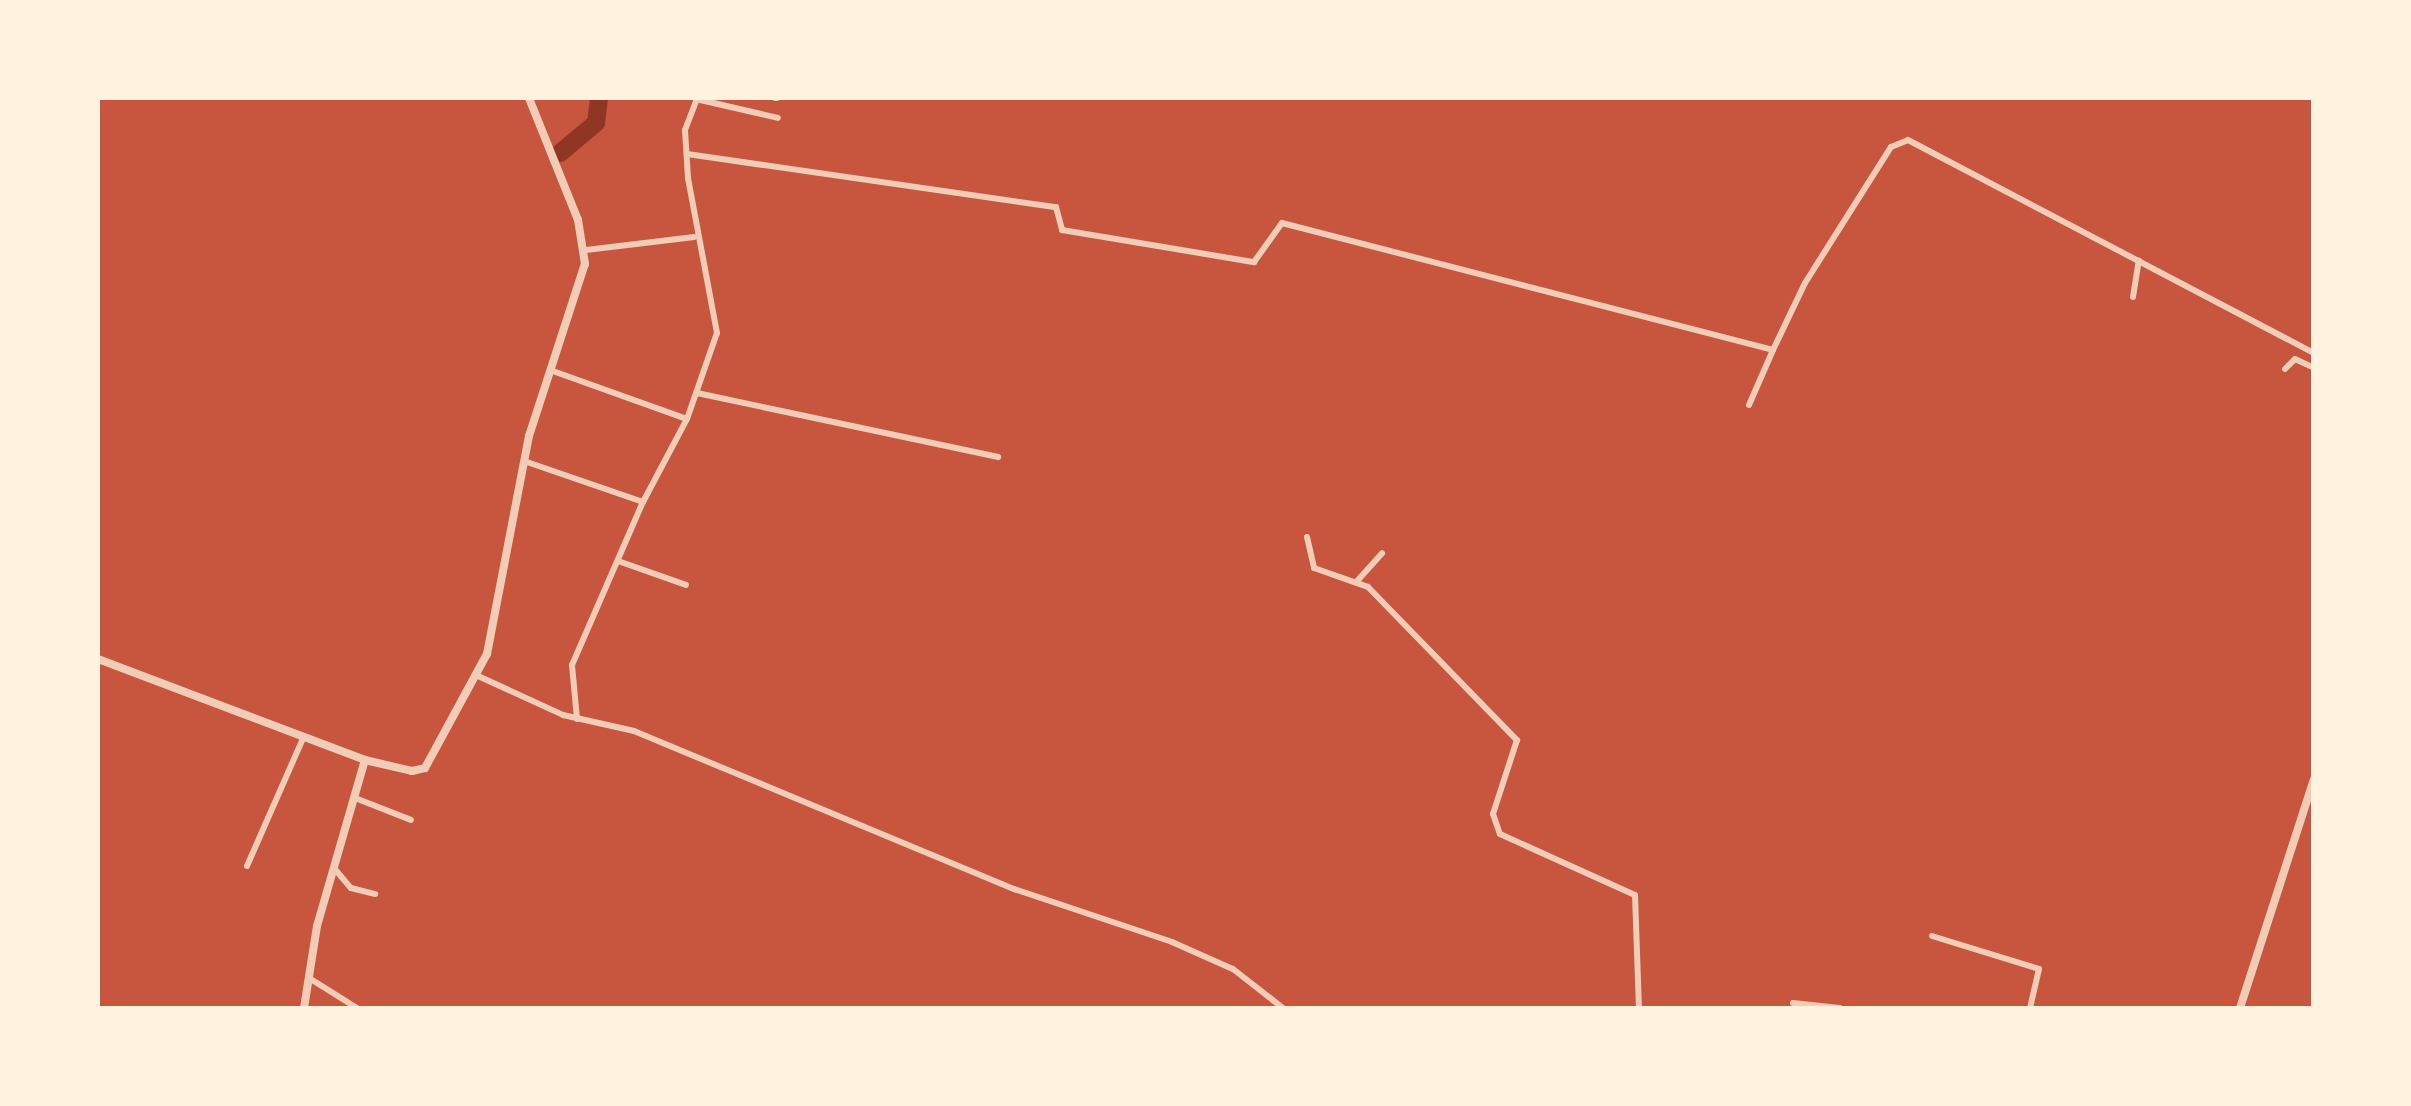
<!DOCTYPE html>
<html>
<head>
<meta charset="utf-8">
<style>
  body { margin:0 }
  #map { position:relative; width:2411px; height:1106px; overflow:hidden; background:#c8553d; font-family:Karla,sans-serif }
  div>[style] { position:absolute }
  .river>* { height:18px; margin:-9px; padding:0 9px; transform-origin:9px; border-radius:9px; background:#8f3625 }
  .minor>* { height:6px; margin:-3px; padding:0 3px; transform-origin:3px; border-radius:3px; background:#f1ccb7 }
  .tertiary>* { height:8px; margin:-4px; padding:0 4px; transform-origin:4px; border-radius:4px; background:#f1ccb7 }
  span { translate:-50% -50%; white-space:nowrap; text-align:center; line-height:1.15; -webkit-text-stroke:9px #fff3e0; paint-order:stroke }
  .frame { position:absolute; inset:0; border:100px solid #fff3e0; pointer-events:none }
</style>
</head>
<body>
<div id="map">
  <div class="river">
    <i style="left:560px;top:153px;width:47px;rotate:-39.8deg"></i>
    <i style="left:596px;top:123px;width:25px;rotate:-83deg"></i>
  </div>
  <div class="minor">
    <i style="left:775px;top:98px;width:2px"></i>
    <i style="left:696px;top:99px;width:84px;rotate:13deg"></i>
    <i style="left:687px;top:154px;width:373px;rotate:8.2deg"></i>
    <i style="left:1056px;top:207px;width:24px;rotate:75deg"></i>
    <i style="left:1062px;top:230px;width:195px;rotate:9.5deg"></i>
    <i style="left:1254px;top:262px;width:48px;rotate:-54.3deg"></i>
    <i style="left:1282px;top:223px;width:507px;rotate:14.5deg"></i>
    <i style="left:1773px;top:350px;width:74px;rotate:-64.5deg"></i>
    <i style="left:1805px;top:283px;width:161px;rotate:-57.7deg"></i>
    <i style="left:1891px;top:147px;width:18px;rotate:-22deg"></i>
    <i style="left:1908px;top:140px;width:458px;rotate:27.7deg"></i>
    <i style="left:586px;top:250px;width:109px;rotate:-6.9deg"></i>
    <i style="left:2133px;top:297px;width:37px;rotate:-81deg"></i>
    <i style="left:2285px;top:369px;width:14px;rotate:-45deg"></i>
    <i style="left:2295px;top:359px;width:21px;rotate:25deg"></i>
    <i style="left:550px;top:370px;width:145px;rotate:19.7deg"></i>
    <i style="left:697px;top:393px;width:308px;rotate:12deg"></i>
    <i style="left:1749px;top:405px;width:60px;rotate:-66.4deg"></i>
    <i style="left:524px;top:461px;width:126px;rotate:19deg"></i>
    <i style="left:1307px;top:537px;width:32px;rotate:77deg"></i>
    <i style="left:1314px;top:568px;width:57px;rotate:19.4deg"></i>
    <i style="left:1368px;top:587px;width:214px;rotate:45.8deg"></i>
    <i style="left:1517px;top:740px;width:78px;rotate:108deg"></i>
    <i style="left:1493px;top:814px;width:21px;rotate:71deg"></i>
    <i style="left:1500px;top:834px;width:148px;rotate:24.3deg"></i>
    <i style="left:1635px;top:895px;width:113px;rotate:88deg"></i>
    <i style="left:618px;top:561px;width:72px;rotate:19.4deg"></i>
    <i style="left:1358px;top:580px;width:36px;rotate:-48deg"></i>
    <i style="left:478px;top:676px;width:94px;rotate:24.6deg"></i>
    <i style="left:563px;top:715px;width:73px;rotate:12.7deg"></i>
    <i style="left:634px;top:731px;width:412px;rotate:22.6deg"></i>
    <i style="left:1014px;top:889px;width:167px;rotate:18.5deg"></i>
    <i style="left:1172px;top:942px;width:67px;rotate:23.9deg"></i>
    <i style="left:1233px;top:969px;width:63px;rotate:38deg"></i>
    <i style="left:577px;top:719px;width:54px;rotate:-95.3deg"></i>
    <i style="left:572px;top:665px;width:178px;rotate:-66.5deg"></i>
    <i style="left:643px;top:502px;width:94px;rotate:-62.1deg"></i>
    <i style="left:687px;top:419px;width:91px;rotate:-70.8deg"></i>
    <i style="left:717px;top:333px;width:158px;rotate:-100.6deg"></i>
    <i style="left:688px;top:178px;width:48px;rotate:-93.6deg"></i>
    <i style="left:685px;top:130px;width:34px;rotate:-69deg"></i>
    <i style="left:355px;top:798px;width:60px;rotate:21.4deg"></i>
    <i style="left:247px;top:866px;width:142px;rotate:-66.3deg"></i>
    <i style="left:334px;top:868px;width:26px;rotate:50deg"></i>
    <i style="left:351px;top:888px;width:25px;rotate:14deg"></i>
    <i style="left:1932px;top:936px;width:112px;rotate:17.1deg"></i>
    <i style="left:2039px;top:969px;width:40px;rotate:103deg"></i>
    <i style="left:309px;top:978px;width:57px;rotate:32deg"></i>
    <i style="left:1793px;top:1003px;width:47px;rotate:6.1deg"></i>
  </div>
  <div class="tertiary">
    <i style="left:98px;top:659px;width:285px;rotate:20.7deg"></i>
    <i style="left:365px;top:760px;width:48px;rotate:13.2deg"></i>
    <i style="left:412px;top:771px;width:13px;rotate:-13deg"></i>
    <i style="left:425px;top:768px;width:130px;rotate:-61.5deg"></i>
    <i style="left:487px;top:654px;width:222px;rotate:-79.1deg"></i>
    <i style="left:529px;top:436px;width:181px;rotate:-72deg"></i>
    <i style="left:585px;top:264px;width:45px;rotate:-99deg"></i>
    <i style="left:578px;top:220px;width:131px;rotate:-111.9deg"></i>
    <i style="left:304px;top:1008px;width:83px;rotate:-81deg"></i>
    <i style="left:317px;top:926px;width:173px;rotate:-73.9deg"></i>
    <i style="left:2240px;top:1008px;width:241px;rotate:-72.1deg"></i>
  </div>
  <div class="frame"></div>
</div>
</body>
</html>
